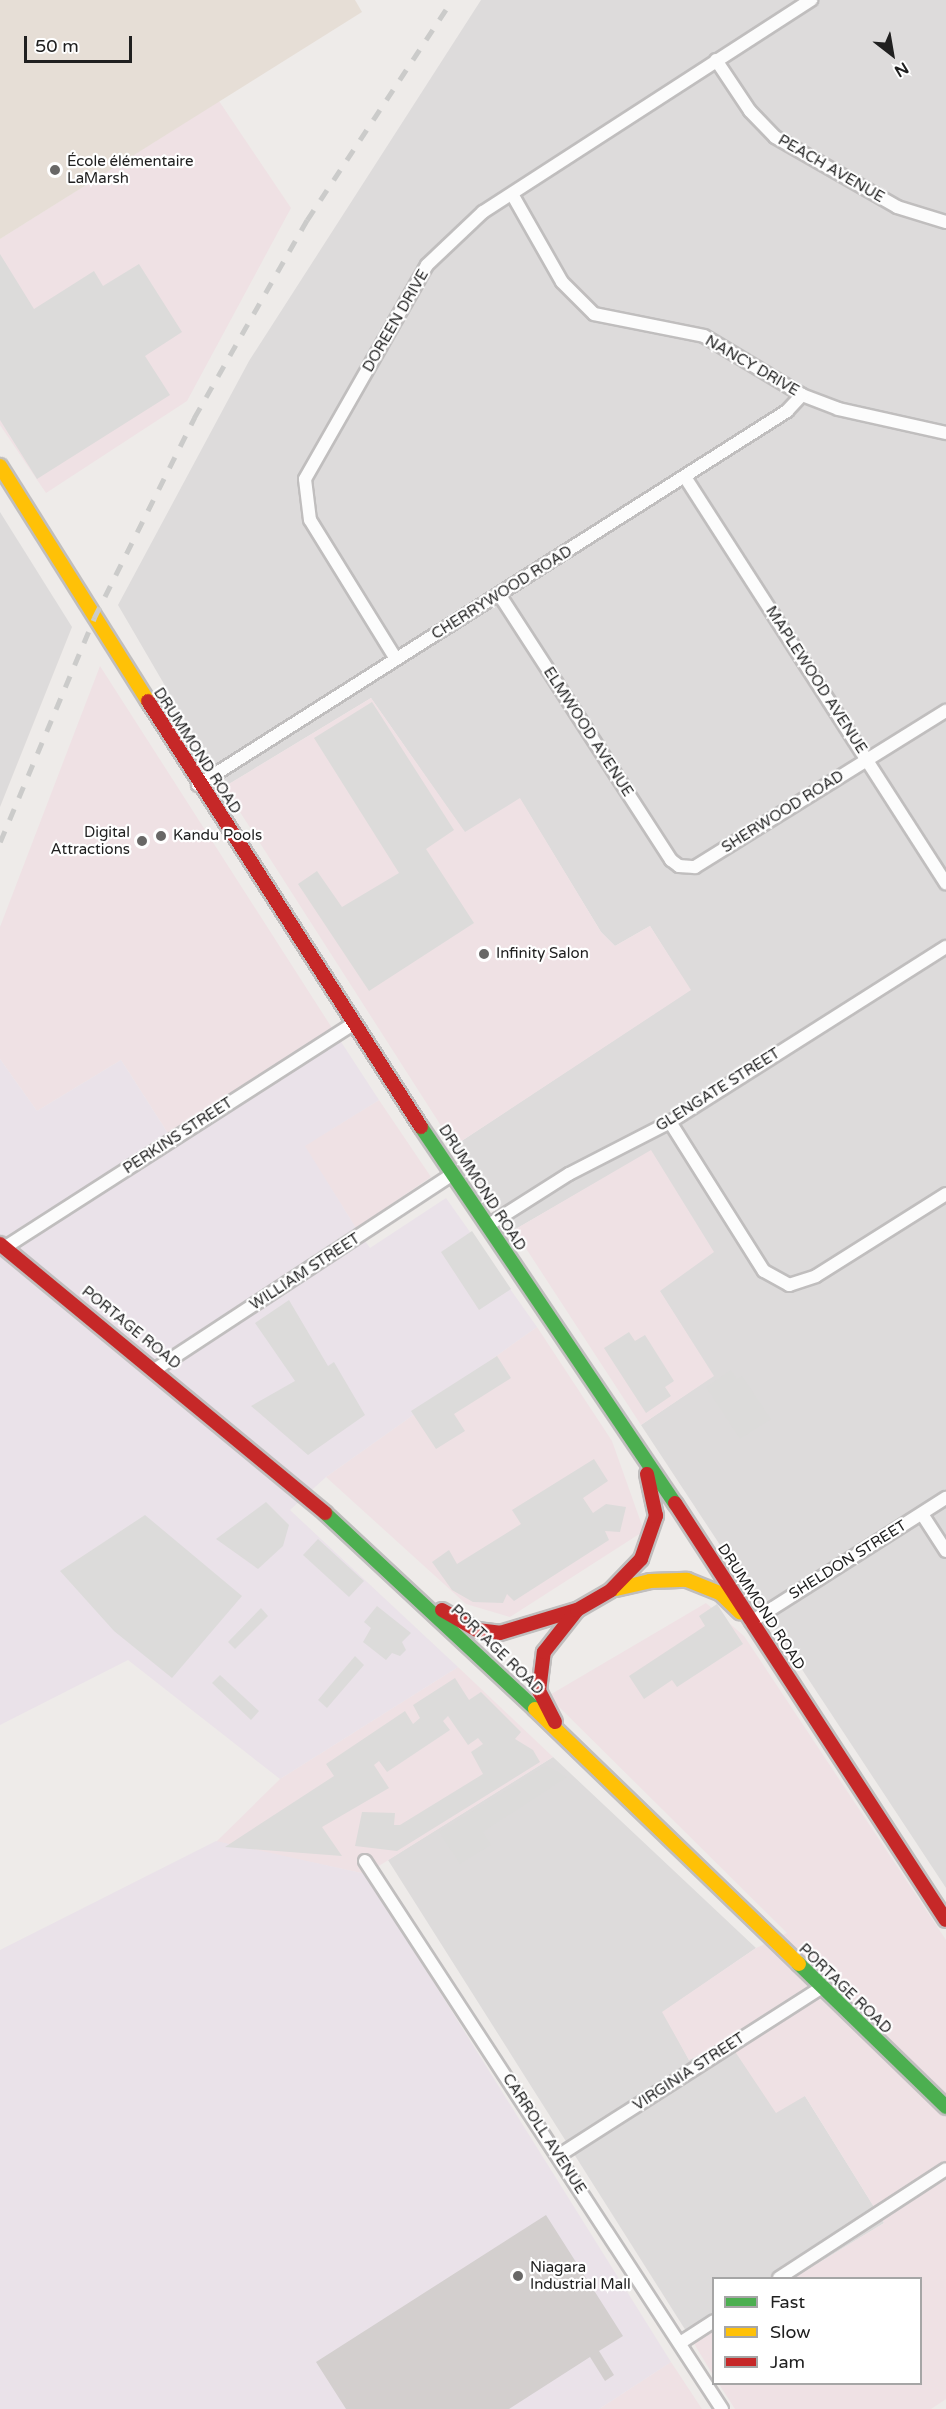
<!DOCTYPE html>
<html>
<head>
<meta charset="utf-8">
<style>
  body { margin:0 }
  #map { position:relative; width:946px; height:2409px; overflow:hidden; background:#eeebe9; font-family:"Varela Round",sans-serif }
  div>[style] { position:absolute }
  .residential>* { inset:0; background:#dddbdb }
  .commercial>* { inset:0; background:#efe1e4 }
  .industrial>* { inset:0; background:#eae2e9 }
  .education>* { inset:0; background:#e6ded6 }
  .religious>* { inset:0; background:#dcdbda }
  .building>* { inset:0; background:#d3cfce }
  .roads { filter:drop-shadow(2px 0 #c0bebe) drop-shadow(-2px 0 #c0bebe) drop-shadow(0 2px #c0bebe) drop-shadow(0 -2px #c0bebe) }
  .street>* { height:12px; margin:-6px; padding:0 6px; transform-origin:6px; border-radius:6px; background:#fcfcfc }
  .fast>* { height:14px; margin:-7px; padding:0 7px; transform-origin:7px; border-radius:7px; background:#4caf50 }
  .slow>* { height:14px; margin:-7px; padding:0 7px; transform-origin:7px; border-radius:7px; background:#ffc107 }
  .jam>* { height:14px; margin:-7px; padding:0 7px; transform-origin:7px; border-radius:7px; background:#c62828 }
  .rail>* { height:4.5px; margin-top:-2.25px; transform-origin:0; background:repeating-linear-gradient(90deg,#cbcbca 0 12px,transparent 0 24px) }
  .dots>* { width:16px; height:16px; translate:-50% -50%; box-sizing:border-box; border:3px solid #fff; border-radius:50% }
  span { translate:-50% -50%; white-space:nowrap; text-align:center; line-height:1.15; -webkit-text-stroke:4.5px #fff; paint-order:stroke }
  .poi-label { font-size:15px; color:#202020 }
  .left { translate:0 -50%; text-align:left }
  .right { translate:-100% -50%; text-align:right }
  .street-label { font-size:15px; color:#202020 }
  .legend { position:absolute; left:712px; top:2277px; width:210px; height:108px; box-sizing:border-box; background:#fff; border:2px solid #a6a6a6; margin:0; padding:8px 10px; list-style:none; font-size:18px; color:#202020 }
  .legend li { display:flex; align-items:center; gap:12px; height:30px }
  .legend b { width:30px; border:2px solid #a6a6a6 }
  .north { position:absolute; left:862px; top:24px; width:60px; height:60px; -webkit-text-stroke:4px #fff; paint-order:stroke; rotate:149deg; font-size:16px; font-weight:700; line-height:24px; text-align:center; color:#202020 }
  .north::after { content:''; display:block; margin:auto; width:21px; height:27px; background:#202020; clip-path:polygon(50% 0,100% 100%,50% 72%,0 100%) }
  .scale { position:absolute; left:24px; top:36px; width:108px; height:27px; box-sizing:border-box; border:3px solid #202020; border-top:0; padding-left:8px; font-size:18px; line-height:21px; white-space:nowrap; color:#202020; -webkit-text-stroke:4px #fff; paint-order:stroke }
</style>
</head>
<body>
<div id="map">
  <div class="residential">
    <i style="clip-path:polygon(481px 0,946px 0,946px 1888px,641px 1425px,713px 1376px,659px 1290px,651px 1151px,514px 1230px,454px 1146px,690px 990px,650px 926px,615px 946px,601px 932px,520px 799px,465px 833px,371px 698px,224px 787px,118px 605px,249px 361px)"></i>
    <i style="clip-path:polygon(0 512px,72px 627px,0 807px)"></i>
    <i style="clip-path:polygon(553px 1757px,756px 1948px,663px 2012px,689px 2060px,728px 2041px,805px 2096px,884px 2223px,794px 2278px,714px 2278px,713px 2329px,693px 2342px,388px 1860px)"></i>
  </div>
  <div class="commercial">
    <i style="clip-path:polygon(219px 101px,291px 208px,187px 401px,46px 493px,0 425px,0 239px)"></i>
    <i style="clip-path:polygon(100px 666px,332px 1028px,169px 1135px,121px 1060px,37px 1111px,0 1059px,0 927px)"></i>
    <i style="clip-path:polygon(371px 698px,465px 832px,520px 798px,601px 932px,615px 946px,650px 926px,691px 990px,454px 1146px,224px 787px)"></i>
    <i style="clip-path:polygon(379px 1100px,431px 1177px,356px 1228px,304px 1146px)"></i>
    <i style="clip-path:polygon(651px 1150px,714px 1252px,660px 1291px,714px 1376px,641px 1425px,514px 1230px)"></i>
    <i style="clip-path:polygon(537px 1327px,612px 1441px,644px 1531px,510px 1617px,466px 1604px,326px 1477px)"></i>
    <i style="clip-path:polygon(706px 1603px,744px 1636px,946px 1940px,946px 2399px,931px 2409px,735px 2409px,719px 2384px,920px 2384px,920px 2278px,794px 2278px,884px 2223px,805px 2096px,776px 2113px,728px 2041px,689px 2060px,662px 2012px,756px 1948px,787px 1933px,548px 1696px)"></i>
    <i style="clip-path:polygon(458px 1667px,553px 1757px,366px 1874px,216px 1842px,280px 1779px)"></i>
    <i style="clip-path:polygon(713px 2329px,713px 2375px,693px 2342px)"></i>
    <i style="clip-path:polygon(671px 2362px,702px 2409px,599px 2409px)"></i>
  </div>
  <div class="industrial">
    <i style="clip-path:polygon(332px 1028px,379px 1100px,305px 1146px,356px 1228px,370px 1248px,446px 1198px,537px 1327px,326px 1477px,290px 1510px,458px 1667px,280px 1779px,128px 1660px,0 1725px,0 1059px,37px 1111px,121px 1060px,169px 1135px)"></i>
    <i style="clip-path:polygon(216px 1841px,366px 1874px,671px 2362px,599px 2409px,0 2409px,0 1950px)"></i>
  </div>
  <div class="education">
    <i style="clip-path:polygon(0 0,355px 0,362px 12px,0 239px)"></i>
  </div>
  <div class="religious">
    <i style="clip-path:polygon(0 254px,34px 309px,94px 271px,103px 286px,139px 264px,182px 332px,145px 356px,170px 395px,37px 479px,0 420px)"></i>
    <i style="clip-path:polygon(372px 702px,454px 830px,426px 849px,474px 923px,369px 991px,298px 884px,317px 871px,342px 907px,399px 873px,314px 738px)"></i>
    <i style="clip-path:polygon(472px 1231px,511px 1289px,479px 1310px,441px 1252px)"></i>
    <i style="clip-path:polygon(289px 1300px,328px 1366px,334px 1362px,365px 1415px,308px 1455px,251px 1406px,295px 1381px,255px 1323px)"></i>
    <i style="clip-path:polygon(629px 1332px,635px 1341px,645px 1335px,674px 1381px,665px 1387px,671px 1396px,646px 1413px,604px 1348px)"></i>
    <i style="clip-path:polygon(497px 1356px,511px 1378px,454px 1414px,465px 1431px,436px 1449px,411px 1411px)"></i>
    <i style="clip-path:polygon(731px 1370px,737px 1379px,742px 1376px,771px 1419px,740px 1439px,706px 1387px)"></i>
    <i style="clip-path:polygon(594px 1459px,608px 1481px,583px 1498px,593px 1513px,606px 1504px,626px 1507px,620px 1532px,605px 1531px,609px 1540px,514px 1601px,507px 1594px,503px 1603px,473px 1602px,452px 1590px,432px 1562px,449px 1550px,457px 1564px,521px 1524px,512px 1510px)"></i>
    <i style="clip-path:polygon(266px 1502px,289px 1525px,283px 1546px,258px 1569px,216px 1539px)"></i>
    <i style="clip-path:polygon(145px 1515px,242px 1596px,172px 1678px,114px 1631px,60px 1571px)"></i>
    <i style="clip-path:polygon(318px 1539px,364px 1581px,349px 1597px,303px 1555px)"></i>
    <i style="clip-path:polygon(717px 1604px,743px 1644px,677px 1687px,672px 1680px,644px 1699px,629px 1676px,705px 1626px,699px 1616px)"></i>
    <i style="clip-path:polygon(377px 1606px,411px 1633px,402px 1642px,406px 1650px,400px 1656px,392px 1653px,386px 1660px,363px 1642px,371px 1628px,364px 1622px)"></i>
    <i style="clip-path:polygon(261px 1608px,268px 1616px,235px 1649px,228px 1642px)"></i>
    <i style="clip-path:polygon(355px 1656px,364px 1665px,327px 1708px,318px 1700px)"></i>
    <i style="clip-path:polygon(220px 1675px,259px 1711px,251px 1720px,212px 1683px)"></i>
    <i style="clip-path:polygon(455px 1678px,469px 1700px,481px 1692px,521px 1732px,515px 1739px,533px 1750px,540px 1762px,397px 1851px,355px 1846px,362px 1812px,395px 1813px,394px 1825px,400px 1825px,483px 1774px,471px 1752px,483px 1744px,478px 1738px,468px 1745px,448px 1716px,443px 1721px,450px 1730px,387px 1772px,379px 1761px,374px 1765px,389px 1788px,322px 1827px,342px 1856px,225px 1847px,334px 1776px,326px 1764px,405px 1711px,413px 1724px,420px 1718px,413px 1705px)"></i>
    <i style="clip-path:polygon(546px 1765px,567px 1777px,483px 1832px,491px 1845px,460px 1864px,439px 1832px)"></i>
  </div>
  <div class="building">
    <i style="clip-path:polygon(546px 2215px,623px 2336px,599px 2351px,614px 2375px,605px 2381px,590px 2357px,509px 2409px,346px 2409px,316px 2362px)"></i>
  </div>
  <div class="roads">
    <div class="street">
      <i style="left:716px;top:60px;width:61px;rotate:56.3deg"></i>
      <i style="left:750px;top:111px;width:36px;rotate:46deg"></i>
      <i style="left:775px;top:137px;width:141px;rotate:29.8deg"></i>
      <i style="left:897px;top:207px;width:51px;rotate:17deg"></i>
      <i style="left:512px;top:194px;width:101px;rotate:60.4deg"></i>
      <i style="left:562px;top:282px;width:45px;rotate:45deg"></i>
      <i style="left:594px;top:314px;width:112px;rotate:11.3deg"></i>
      <i style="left:704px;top:336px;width:114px;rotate:31deg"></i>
      <i style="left:802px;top:395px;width:39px;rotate:21deg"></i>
      <i style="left:838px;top:409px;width:111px;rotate:12.5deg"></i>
      <i style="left:685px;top:477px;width:483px;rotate:57.3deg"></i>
      <i style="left:499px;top:594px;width:317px;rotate:57.1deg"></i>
      <i style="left:671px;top:860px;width:10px;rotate:37deg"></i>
      <i style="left:679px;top:866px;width:16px;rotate:4deg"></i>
      <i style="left:695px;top:867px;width:296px;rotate:-31.9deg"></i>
      <i style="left:396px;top:659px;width:163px;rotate:-121.7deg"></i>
      <i style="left:310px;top:520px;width:41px;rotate:-97deg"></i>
      <i style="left:305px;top:479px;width:246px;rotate:-60.3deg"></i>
      <i style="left:427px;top:265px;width:77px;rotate:-43.4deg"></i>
      <i style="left:483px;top:212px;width:391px;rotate:-32.9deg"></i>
      <i style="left:198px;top:785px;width:698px;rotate:-32.41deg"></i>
      <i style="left:787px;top:411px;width:22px;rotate:-47deg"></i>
      <i style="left:670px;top:1122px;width:176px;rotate:57.8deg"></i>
      <i style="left:764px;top:1271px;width:29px;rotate:29deg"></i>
      <i style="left:789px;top:1285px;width:28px;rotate:-18deg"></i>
      <i style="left:816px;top:1276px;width:154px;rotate:-32.2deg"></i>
      <i style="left:487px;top:1226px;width:97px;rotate:-32.4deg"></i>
      <i style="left:569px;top:1174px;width:114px;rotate:-27.2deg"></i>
      <i style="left:670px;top:1122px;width:327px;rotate:-32.4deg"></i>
      <i style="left:4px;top:1248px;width:413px;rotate:-32.7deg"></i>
      <i style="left:156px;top:1369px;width:355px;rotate:-33.3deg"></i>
      <i style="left:922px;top:1514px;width:44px;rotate:57deg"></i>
      <i style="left:751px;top:1622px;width:231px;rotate:-32.5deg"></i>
      <i style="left:365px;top:1861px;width:654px;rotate:56.92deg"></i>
      <i style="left:558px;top:2156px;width:310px;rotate:-32.6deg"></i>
      <i style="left:779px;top:2278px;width:199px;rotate:-33.1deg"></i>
      <i style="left:680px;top:2343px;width:40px;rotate:-32.9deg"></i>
    </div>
    <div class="fast">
      <i style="left:421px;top:1127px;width:454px;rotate:56deg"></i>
      <i style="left:325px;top:1513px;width:287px;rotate:43deg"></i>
      <i style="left:799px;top:1964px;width:205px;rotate:44.2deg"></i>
    </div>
    <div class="slow">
      <i style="left:0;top:466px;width:278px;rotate:57.8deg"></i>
      <i style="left:616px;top:1589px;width:35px;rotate:-13deg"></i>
      <i style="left:650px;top:1581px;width:37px;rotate:-2deg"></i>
      <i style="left:687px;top:1580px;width:35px;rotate:22deg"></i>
      <i style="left:720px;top:1593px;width:28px;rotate:44deg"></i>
      <i style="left:535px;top:1709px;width:367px;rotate:44deg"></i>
    </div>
    <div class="jam">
      <i style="left:148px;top:701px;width:506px;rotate:57.35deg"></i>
      <i style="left:0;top:1244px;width:422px;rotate:39.6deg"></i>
      <i style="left:675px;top:1503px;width:497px;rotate:57deg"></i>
      <i style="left:442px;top:1610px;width:40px;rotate:29.7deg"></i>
      <i style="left:477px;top:1630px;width:23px;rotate:7deg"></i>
      <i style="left:500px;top:1633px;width:79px;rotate:-16.8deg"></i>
      <i style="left:555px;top:1722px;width:35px;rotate:-117deg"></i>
      <i style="left:539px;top:1691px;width:39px;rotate:-83deg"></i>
      <i style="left:544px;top:1652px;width:53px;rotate:-51.8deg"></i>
      <i style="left:577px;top:1610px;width:39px;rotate:-30deg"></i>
      <i style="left:611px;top:1590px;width:43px;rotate:-45.9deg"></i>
      <i style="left:641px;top:1559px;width:46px;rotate:-70.8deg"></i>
      <i style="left:656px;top:1516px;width:43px;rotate:-102.1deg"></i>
    </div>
  </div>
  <div class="rail">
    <i style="left:0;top:842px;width:243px;rotate:-67.2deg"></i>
    <i style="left:94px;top:618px;width:224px;rotate:-63.4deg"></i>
    <i style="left:194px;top:418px;width:228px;rotate:-60.3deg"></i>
    <i style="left:307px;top:220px;width:263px;rotate:-56.6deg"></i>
  </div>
  <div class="dots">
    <i style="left:55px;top:170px;background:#686766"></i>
    <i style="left:161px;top:836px;background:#686766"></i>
    <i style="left:142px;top:841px;background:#686766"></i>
    <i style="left:484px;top:954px;background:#686766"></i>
    <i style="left:518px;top:2276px;background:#686766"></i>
  </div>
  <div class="poi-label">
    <span class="left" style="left:67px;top:170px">École élémentaire<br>LaMarsh</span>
    <span class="right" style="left:130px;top:841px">Digital<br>Attractions</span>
    <span class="left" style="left:173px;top:836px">Kandu Pools</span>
    <span class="left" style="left:496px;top:954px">Infinity Salon</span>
    <span class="left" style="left:530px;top:2276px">Niagara<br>Industrial Mall</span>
  </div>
  <div class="street-label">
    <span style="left:831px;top:169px;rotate:30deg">PEACH AVENUE</span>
    <span style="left:396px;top:321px;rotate:-60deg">DOREEN DRIVE</span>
    <span style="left:752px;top:366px;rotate:30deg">NANCY DRIVE</span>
    <span style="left:502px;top:593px;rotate:-32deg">CHERRYWOOD ROAD</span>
    <span style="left:816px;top:680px;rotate:57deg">MAPLEWOOD AVENUE</span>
    <span style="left:588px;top:732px;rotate:57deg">ELMWOOD AVENUE</span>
    <span style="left:197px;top:751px;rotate:57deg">DRUMMOND ROAD</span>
    <span style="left:783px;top:812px;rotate:-32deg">SHERWOOD ROAD</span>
    <span style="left:718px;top:1090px;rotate:-32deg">GLENGATE STREET</span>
    <span style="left:178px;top:1136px;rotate:-33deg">PERKINS STREET</span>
    <span style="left:482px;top:1188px;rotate:57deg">DRUMMOND ROAD</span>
    <span style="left:305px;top:1272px;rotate:-33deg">WILLIAM STREET</span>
    <span style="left:131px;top:1328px;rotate:39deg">PORTAGE ROAD</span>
    <span style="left:848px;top:1560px;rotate:-32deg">SHELDON STREET</span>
    <span style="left:761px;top:1607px;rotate:57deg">DRUMMOND ROAD</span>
    <span style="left:497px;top:1650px;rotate:44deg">PORTAGE ROAD</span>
    <span style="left:845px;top:1989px;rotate:44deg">PORTAGE ROAD</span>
    <span style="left:689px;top:2072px;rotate:-33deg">VIRGINIA STREET</span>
    <span style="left:544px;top:2134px;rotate:57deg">CARROLL AVENUE</span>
  </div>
  <ul class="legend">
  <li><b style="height:8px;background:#4caf50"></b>Fast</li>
  <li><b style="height:8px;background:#ffc107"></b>Slow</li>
  <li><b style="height:8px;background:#c62828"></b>Jam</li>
  </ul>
  <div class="north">N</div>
  <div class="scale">50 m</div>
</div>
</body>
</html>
